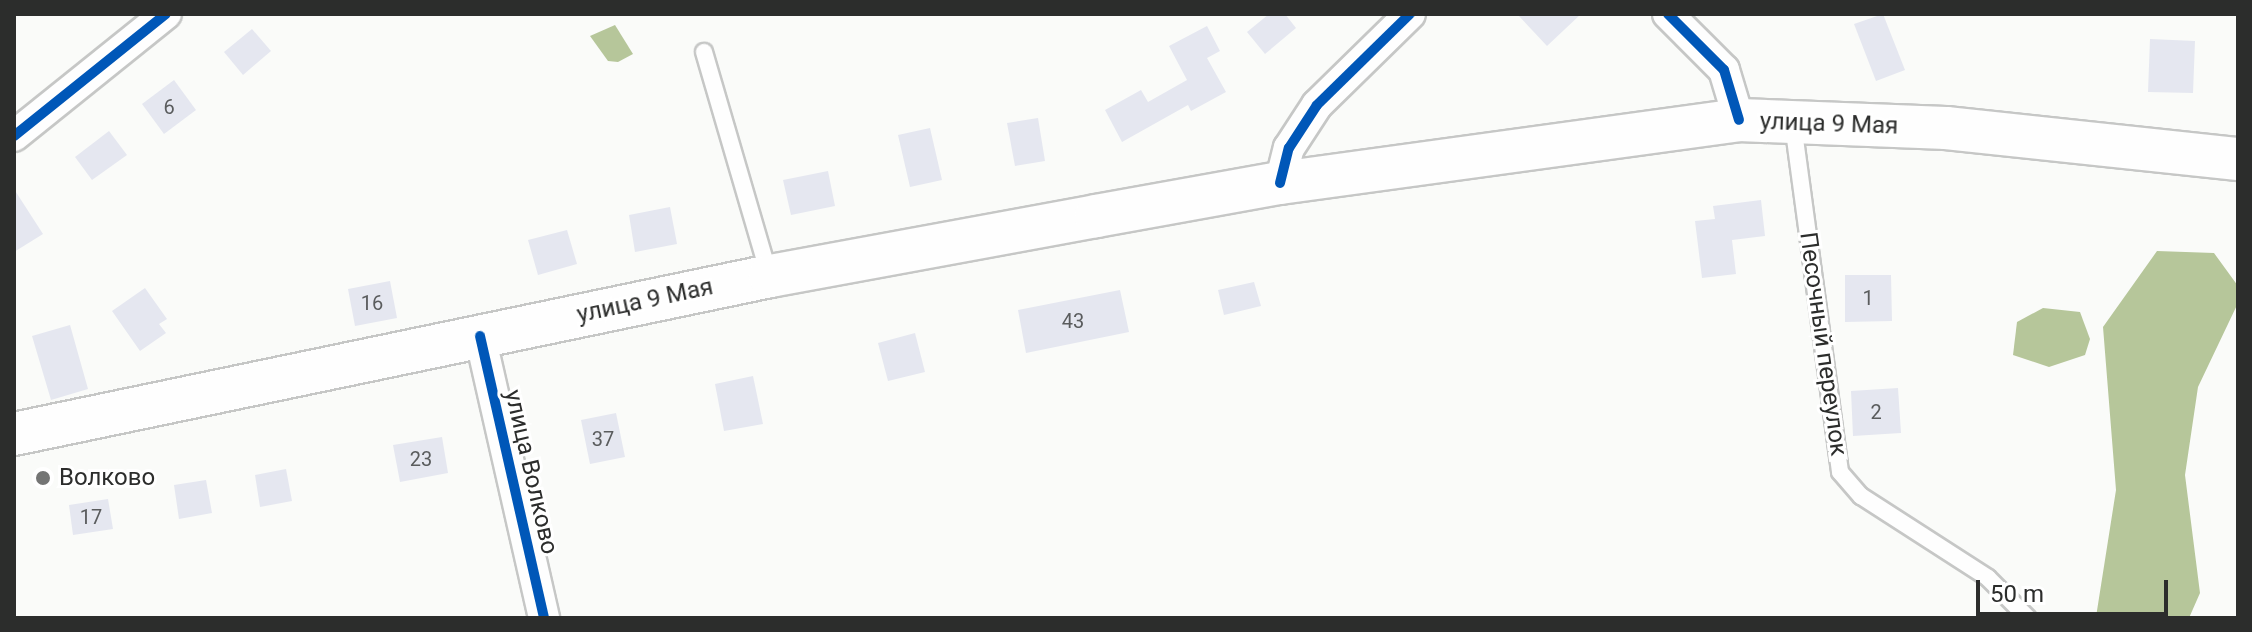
<!DOCTYPE html>
<html>
<head>
<meta charset="utf-8">
<style>
  body { margin:0 }
  #map { position:relative; width:2252px; height:632px; overflow:hidden; background:#fafbf9; font-family:Roboto,sans-serif }
  div>[style] { position:absolute }
  .water>* { inset:0; background:#b6c69a }
  .building>* { inset:0; background:#e5e7f0 }
  .roads { filter:drop-shadow(2px 0 #c6c7c6) drop-shadow(-2px 0 #c6c7c6) drop-shadow(0 2px #c6c7c6) drop-shadow(0 -2px #c6c7c6) }
  .lane>* { height:16px; margin:-8px; padding:0 8px; transform-origin:8px; border-radius:8px; background:#fefefe }
  .street>* { height:30px; margin:-15px; padding:0 15px; transform-origin:15px; border-radius:15px; background:#fefefe }
  .secondary>* { height:42px; margin:-21px; padding:0 21px; transform-origin:21px; border-radius:21px; background:#fefefe }
  .cycleway>* { height:10px; margin:-5px; padding:0 5px; transform-origin:5px; border-radius:5px; background:#0057b8 }
  .dots>* { width:22px; height:22px; translate:-50% -50%; box-sizing:border-box; border:4px solid #fff; border-radius:50% }
  span { translate:-50% -50%; white-space:nowrap; text-align:center; line-height:1.15; -webkit-text-stroke:6px #fff; paint-order:stroke }
  .number-label { font-size:20px; color:#5a5c5d }
  .number-label span { -webkit-text-stroke-width:0 }
  .street-label { font-size:24px; color:#2c2d2c }
  .poi-label { font-size:24px; color:#2c2d2c }
  .left { translate:0 -50%; text-align:left }
  .frame { position:absolute; inset:0; border:16px solid #2c2d2c; pointer-events:none }
  .scale { position:absolute; left:1976px; top:580px; width:192px; height:36px; box-sizing:border-box; border:4px solid #2c2d2c; border-top:0; padding-left:10px; font-size:24px; line-height:28px; white-space:nowrap; color:#2c2d2c; -webkit-text-stroke:6px #fff; paint-order:stroke }
</style>
</head>
<body>
<div id="map">
  <div class="water">
    <i style="clip-path:polygon(615px 25px,633px 54px,618px 62px,608px 61px,590px 36px)"></i>
    <i style="clip-path:polygon(2157px 251px,2214px 253px,2238px 286px,2238px 303px,2198px 387px,2185px 475px,2200px 593px,2189px 618px,2096px 617px,2116px 490px,2103px 327px)"></i>
    <i style="clip-path:polygon(2043px 308px,2080px 312px,2090px 339px,2085px 355px,2049px 367px,2013px 355px,2017px 322px)"></i>
  </div>
  <div class="building">
    <i style="clip-path:polygon(1269px 14px,1285px 14px,1296px 28px,1265px 54px,1247px 32px)"></i>
    <i style="clip-path:polygon(1517px 14px,1581px 14px,1547px 46px)"></i>
    <i style="clip-path:polygon(1883px 14px,1905px 70px,1876px 81px,1854px 24px)"></i>
    <i style="clip-path:polygon(1207px 26px,1220px 51px,1207px 58px,1226px 92px,1191px 111px,1188px 105px,1122px 142px,1105px 110px,1141px 90px,1148px 102px,1187px 80px,1169px 46px)"></i>
    <i style="clip-path:polygon(252px 29px,271px 51px,243px 75px,224px 52px)"></i>
    <i style="clip-path:polygon(2150px 39px,2195px 41px,2193px 93px,2148px 92px)"></i>
    <i style="clip-path:polygon(174px 80px,196px 110px,164px 134px,142px 104px)"></i>
    <i style="clip-path:polygon(1038px 118px,1045px 161px,1015px 166px,1007px 123px)"></i>
    <i style="clip-path:polygon(930px 128px,942px 180px,910px 187px,898px 135px)"></i>
    <i style="clip-path:polygon(109px 131px,127px 155px,92px 180px,75px 157px)"></i>
    <i style="clip-path:polygon(828px 171px,835px 206px,791px 215px,783px 180px)"></i>
    <i style="clip-path:polygon(14px 189px,43px 234px,14px 252px)"></i>
    <i style="clip-path:polygon(1761px 200px,1765px 236px,1732px 240px,1736px 274px,1702px 278px,1695px 221px,1715px 219px,1713px 206px)"></i>
    <i style="clip-path:polygon(670px 207px,677px 244px,635px 252px,629px 215px)"></i>
    <i style="clip-path:polygon(567px 230px,577px 264px,538px 275px,528px 240px)"></i>
    <i style="clip-path:polygon(1845px 275px,1891px 275px,1892px 321px,1845px 322px)"></i>
    <i style="clip-path:polygon(390px 281px,397px 318px,355px 326px,348px 289px)"></i>
    <i style="clip-path:polygon(1254px 282px,1261px 306px,1224px 315px,1218px 290px)"></i>
    <i style="clip-path:polygon(145px 288px,167px 319px,159px 324px,166px 333px,140px 351px,112px 311px)"></i>
    <i style="clip-path:polygon(1120px 290px,1129px 332px,1026px 353px,1018px 310px)"></i>
    <i style="clip-path:polygon(70px 325px,88px 389px,51px 400px,32px 336px)"></i>
    <i style="clip-path:polygon(915px 333px,925px 372px,888px 381px,878px 343px)"></i>
    <i style="clip-path:polygon(753px 376px,763px 424px,724px 431px,715px 384px)"></i>
    <i style="clip-path:polygon(1898px 388px,1901px 433px,1853px 436px,1851px 391px)"></i>
    <i style="clip-path:polygon(616px 413px,625px 457px,590px 464px,581px 420px)"></i>
    <i style="clip-path:polygon(442px 437px,448px 473px,400px 482px,393px 445px)"></i>
    <i style="clip-path:polygon(286px 469px,292px 501px,260px 507px,255px 475px)"></i>
    <i style="clip-path:polygon(206px 480px,212px 513px,179px 519px,174px 485px)"></i>
    <i style="clip-path:polygon(108px 499px,113px 529px,73px 535px,69px 505px)"></i>
  </div>
  <div class="roads">
    <div class="lane">
      <i style="left:704px;top:52px;width:231px;rotate:73.7deg"></i>
      <i style="left:1793px;top:124px;width:351px;rotate:82.3deg"></i>
      <i style="left:1840px;top:472px;width:32px;rotate:49deg"></i>
      <i style="left:1861px;top:496px;width:151px;rotate:32.8deg"></i>
      <i style="left:1988px;top:578px;width:57px;rotate:45deg"></i>
    </div>
    <div class="street">
      <i style="left:1668px;top:14px;width:79px;rotate:45deg"></i>
      <i style="left:1724px;top:70px;width:52px;rotate:73.3deg"></i>
      <i style="left:14px;top:136px;width:195px;rotate:-38.8deg"></i>
      <i style="left:1280px;top:183px;width:36px;rotate:-76deg"></i>
      <i style="left:1289px;top:148px;width:51px;rotate:-56.9deg"></i>
      <i style="left:1317px;top:105px;width:130px;rotate:-44.4deg"></i>
      <i style="left:480px;top:336px;width:289px;rotate:77.2deg"></i>
    </div>
    <div class="secondary">
      <i style="left:14px;top:434px;width:772px;rotate:-11.8deg"></i>
      <i style="left:770px;top:276px;width:331px;rotate:-10.4deg"></i>
      <i style="left:1096px;top:216px;width:187px;rotate:-10.2deg"></i>
      <i style="left:1280px;top:183px;width:463px;rotate:-7.8deg"></i>
      <i style="left:1739px;top:120px;width:207px;rotate:2.2deg"></i>
      <i style="left:1946px;top:128px;width:294px;rotate:6.1deg"></i>
    </div>
  </div>
  <div class="cycleway">
    <i style="left:1668px;top:14px;width:79px;rotate:45deg"></i>
    <i style="left:1724px;top:70px;width:52px;rotate:73.3deg"></i>
    <i style="left:14px;top:136px;width:195px;rotate:-38.8deg"></i>
    <i style="left:1280px;top:183px;width:36px;rotate:-76deg"></i>
    <i style="left:1289px;top:148px;width:51px;rotate:-56.9deg"></i>
    <i style="left:1317px;top:105px;width:130px;rotate:-44.4deg"></i>
    <i style="left:480px;top:336px;width:289px;rotate:77.2deg"></i>
  </div>
  <div class="dots">
    <i style="left:43px;top:478px;background:#747574"></i>
  </div>
  <div class="number-label">
    <span style="left:169px;top:107px">6</span>
    <span style="left:1868px;top:298px">1</span>
    <span style="left:372px;top:303px">16</span>
    <span style="left:1073px;top:321px">43</span>
    <span style="left:1876px;top:412px">2</span>
    <span style="left:603px;top:439px">37</span>
    <span style="left:421px;top:459px">23</span>
    <span style="left:91px;top:517px">17</span>
  </div>
  <div class="street-label">
    <span style="left:1829px;top:124px;rotate:2deg">улица 9 Мая</span>
    <span style="left:645px;top:301px;rotate:-12deg">улица 9 Мая</span>
    <span style="left:1823px;top:344px;rotate:82deg">Песочный переулок</span>
    <span style="left:531px;top:472px;rotate:77deg">улица Волково</span>
  </div>
  <div class="poi-label">
    <span class="left" style="left:59px;top:478px">Волково</span>
  </div>
  <div class="frame"></div>
  <div class="scale">50 m</div>
</div>
</body>
</html>
